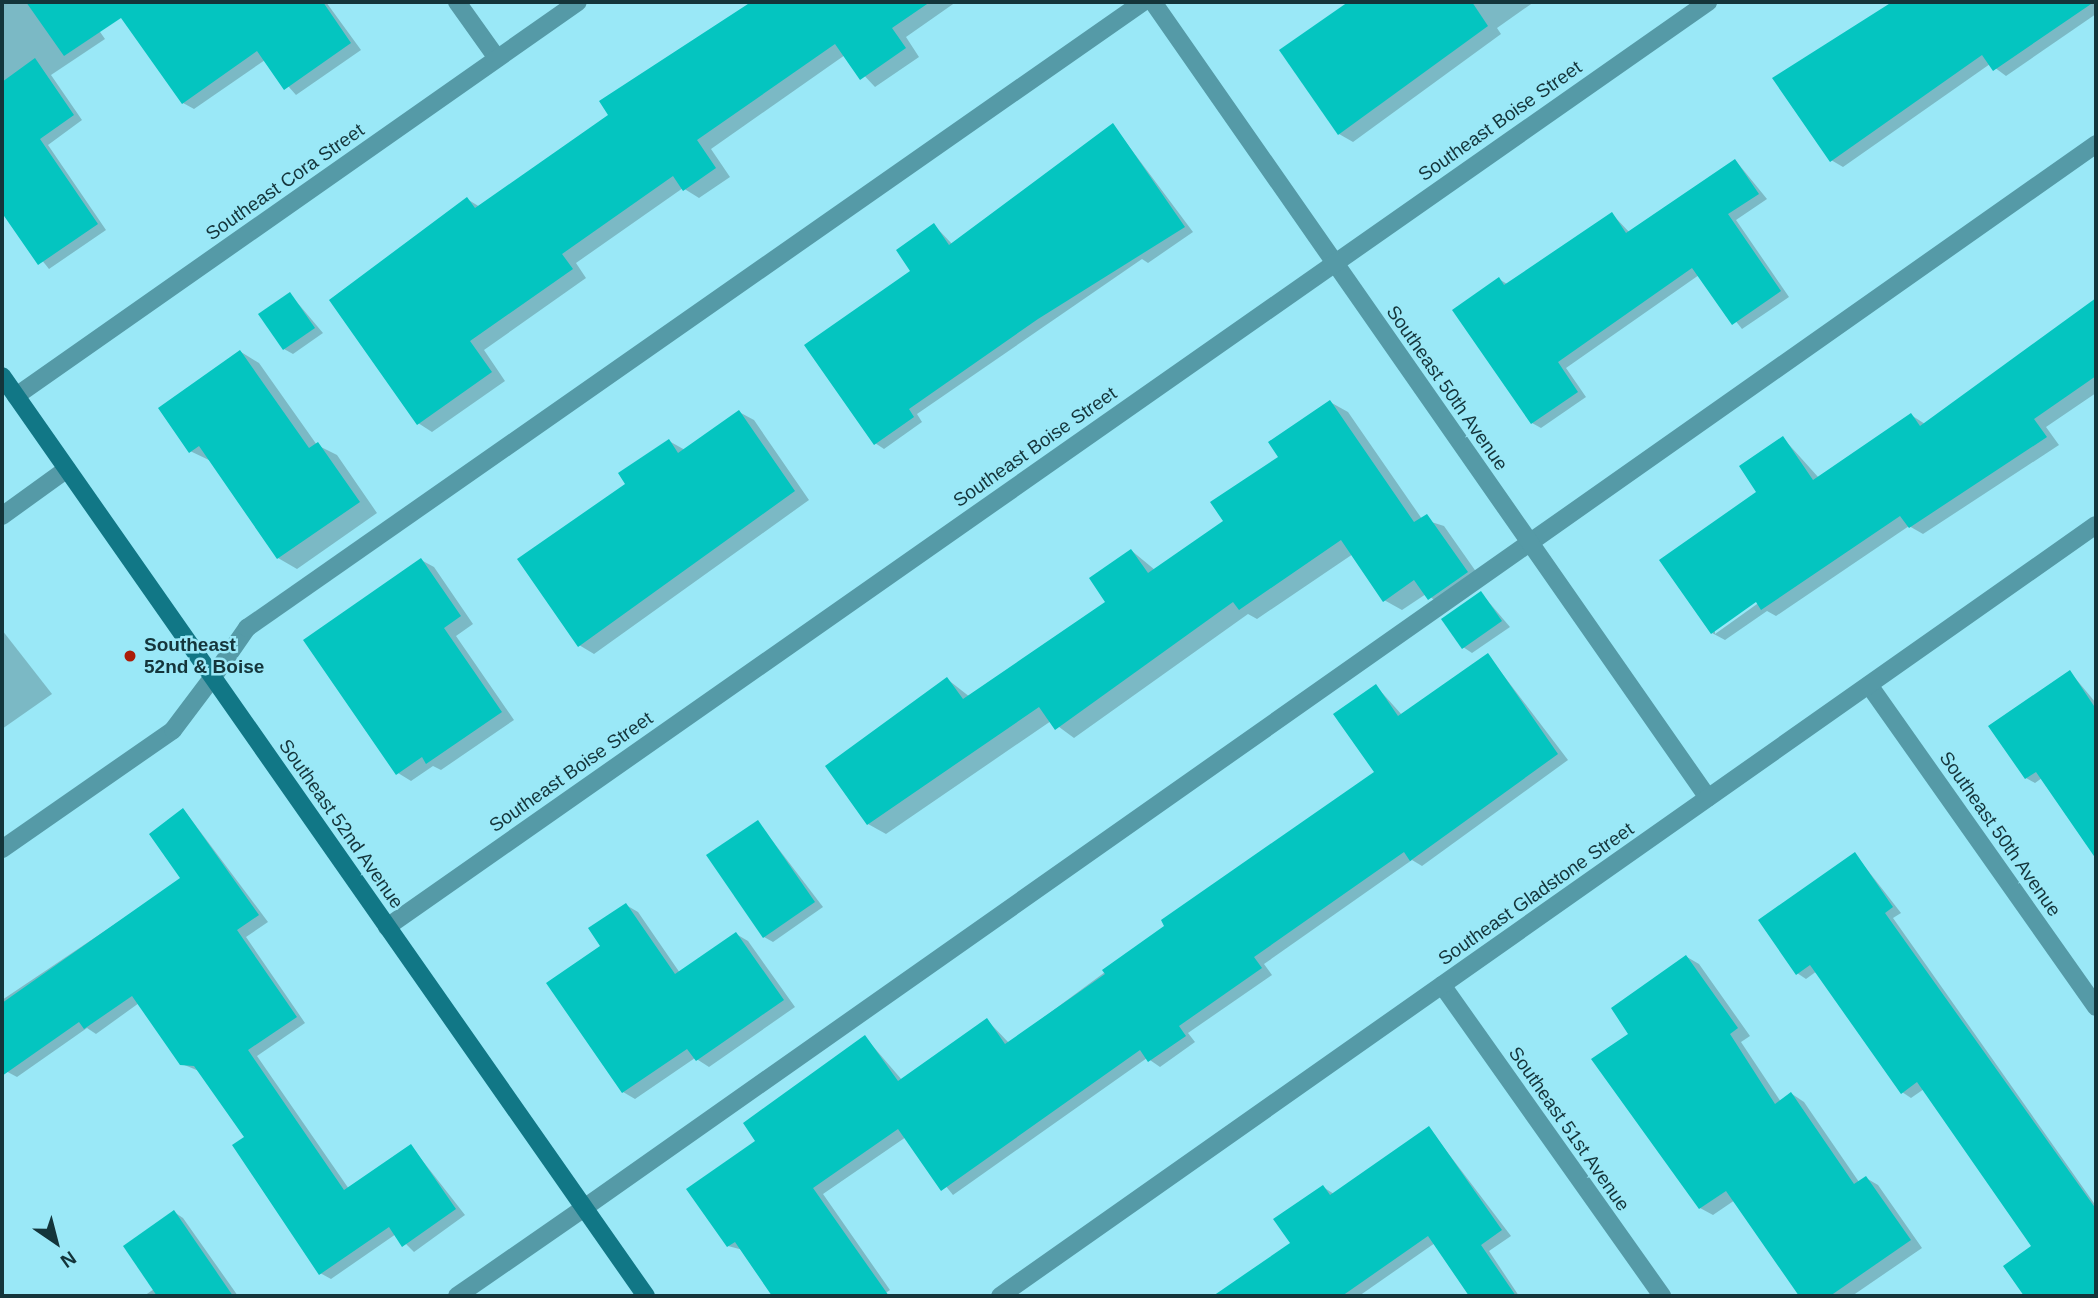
<!DOCTYPE html>
<html>
<head>
<meta charset="utf-8">
<style>
  body { margin:0 }
  #map { position:relative; width:2098px; height:1298px; overflow:hidden; background:#9ae8f7; font-family:Arial,sans-serif }
  div>[style] { position:absolute }
  .shadow>* { inset:0; background:#0003 }
  .building>* { inset:0; background:#04c5c0 }
  .lane>* { height:18px; margin:-9px; padding:0 9px; transform-origin:9px; border-radius:9px; background:#559aa7 }
  .street>* { height:18px; margin:-9px; padding:0 9px; transform-origin:9px; border-radius:9px; background:#559aa7 }
  .secondary>* { height:18px; margin:-9px; padding:0 9px; transform-origin:9px; border-radius:9px; background:#117786 }
  .dots>* { width:19px; height:19px; translate:-50% -50%; box-sizing:border-box; border:4px solid #9ae8f7; border-radius:50% }
  span { translate:-50% -50%; white-space:nowrap; text-align:center; line-height:1.15; -webkit-text-stroke:5px #9ae8f7; paint-order:stroke }
  .street-label { font-size:19px; color:#14353b }
  .poi-label { font-size:19px; color:#14353b; font-weight:700 }
  .left { translate:0 -50%; text-align:left }
  .frame { position:absolute; inset:0; border:4px solid #14353b; pointer-events:none }
  .north { position:absolute; left:21px; top:1207px; width:70px; height:70px; -webkit-text-stroke:5px #9ae8f7; paint-order:stroke; rotate:145deg; font-size:19px; font-weight:700; line-height:28px; text-align:center; color:#14353b }
  .north::after { content:''; display:block; margin:auto; width:24px; height:32px; background:#14353b; clip-path:polygon(50% 0,100% 100%,50% 72%,0 100%) }
</style>
</head>
<body>
<div id="map">
  <div class="shadow">
    <i style="clip-path:polygon(2px 2px,79px 2px,105px 39px,51px 75px,82px 120px,48px 145px,106px 230px,49px 269px,2px 210px)"></i>
    <i style="clip-path:polygon(118px 2px,326px 2px,361px 50px,296px 95px,265px 60px,194px 109px,183px 103px)"></i>
    <i style="clip-path:polygon(779px 2px,956px 2px,906px 37px,919px 57px,875px 87px,845px 55px,711px 149px,730px 177px,699px 198px,683px 188px,576px 263px,586px 278px,484px 350px,505px 381px,432px 432px,418px 423px,467px 199px,480px 207px)"></i>
    <i style="clip-path:polygon(1351px 2px,1534px 2px,1497px 28px,1501px 34px,1353px 142px,1339px 134px,1281px 51px)"></i>
    <i style="clip-path:polygon(1925px 2px,1977px 2px,1984px 12px,1999px 2px,2096px 2px,2096px 14px,2006px 76px,1990px 64px,1843px 167px,1831px 160px,1892px 24px)"></i>
    <i style="clip-path:polygon(1113px 125px,1193px 232px,1148px 263px,1142px 259px,917px 414px,922px 422px,884px 449px,875px 443px,912px 271px,934px 225px,953px 245px)"></i>
    <i style="clip-path:polygon(1736px 161px,1767px 199px,1736px 220px,1789px 297px,1742px 329px,1699px 275px,1566px 368px,1586px 397px,1541px 428px,1532px 423px,1499px 279px,1507px 284px,1612px 214px,1630px 233px)"></i>
    <i style="clip-path:polygon(290px 294px,323px 333px,293px 354px,284px 349px)"></i>
    <i style="clip-path:polygon(evenodd,2096px 301px,2096px 393px,2046px 427px,2059px 445px,1923px 534px,1909px 526px,1776px 616px,1767px 611px,1725px 640px,1712px 633px,1783px 438px,1819px 478px,1911px 415px,1925px 424px,2096px 301px,1762px 596px,1764px 599px,1715px 634px,1715px 629px,1762px 596px)"></i>
    <i style="clip-path:polygon(241px 352px,259px 363px,317px 445px,337px 455px,377px 513px,297px 569px,278px 558px,211px 461px,190px 451px)"></i>
    <i style="clip-path:polygon(1330px 402px,1348px 412px,1422px 519px,1444px 526px,1484px 583px,1447px 609px,1426px 594px,1402px 610px,1384px 600px,1353px 554px,1257px 619px,1248px 614px,1074px 738px,1051px 721px,886px 834px,868px 824px,947px 679px,970px 697px,1108px 602px,1132px 551px,1155px 570px,1226px 521px)"></i>
    <i style="clip-path:polygon(739px 412px,754px 420px,809px 500px,594px 654px,579px 645px,627px 484px,669px 441px,685px 450px)"></i>
    <i style="clip-path:polygon(421px 560px,434px 567px,473px 624px,456px 636px,514px 720px,441px 770px,433px 766px,411px 781px,398px 773px)"></i>
    <i style="clip-path:polygon(1481px 593px,1510px 627px,1472px 653px,1463px 647px)"></i>
    <i style="clip-path:polygon(2px 630px,52px 694px,2px 729px)"></i>
    <i style="clip-path:polygon(1488px 655px,1568px 760px,1422px 866px,1412px 860px,1264px 964px,1272px 975px,1188px 1033px,1195px 1042px,1160px 1067px,1147px 1058px,953px 1195px,906px 1137px,823px 1194px,890px 1290px,881px 1296px,774px 1296px,743px 1250px,728px 1246px,757px 1141px,865px 1037px,902px 1080px,987px 1020px,1009px 1043px,1376px 772px,1376px 686px,1402px 715px)"></i>
    <i style="clip-path:polygon(2070px 672px,2096px 703px,2096px 855px,2042px 778px,2035px 783px,2026px 778px)"></i>
    <i style="clip-path:polygon(184px 810px,268px 922px,246px 937px,305px 1023px,257px 1056px,349px 1189px,411px 1146px,465px 1215px,414px 1252px,396px 1234px,331px 1279px,320px 1273px,246px 1137px,199px 1071px,182px 1064px,139px 1003px,96px 1034px,87px 1028px,17px 1077px,2px 1069px,2px 1000px,182px 879px)"></i>
    <i style="clip-path:polygon(758px 822px,823px 907px,773px 942px,764px 937px)"></i>
    <i style="clip-path:polygon(1855px 854px,1901px 913px,1893px 918px,2096px 1206px,2096px 1296px,2026px 1296px,2006px 1266px,2033px 1247px,1924px 1089px,1911px 1098px,1902px 1092px,1817px 971px,1806px 979px,1797px 973px)"></i>
    <i style="clip-path:polygon(626px 905px,638px 912px,680px 973px,736px 934px,748px 941px,795px 1007px,709px 1067px,695px 1058px,635px 1099px,623px 1092px)"></i>
    <i style="clip-path:polygon(1687px 957px,1699px 964px,1750px 1036px,1741px 1042px,1781px 1102px,1792px 1094px,1804px 1102px,1859px 1182px,1866px 1178px,1878px 1185px,1922px 1248px,1852px 1296px,1801px 1296px,1735px 1200px,1713px 1215px,1700px 1208px,1630px 1034px)"></i>
    <i style="clip-path:polygon(1429px 1128px,1511px 1236px,1489px 1251px,1519px 1296px,1471px 1296px,1435px 1243px,1359px 1296px,1216px 1296px,1293px 1244px,1323px 1187px,1334px 1194px)"></i>
    <i style="clip-path:polygon(174px 1212px,183px 1218px,238px 1296px,144px 1296px,154px 1289px)"></i>
  </div>
  <div class="building">
    <i style="clip-path:polygon(26px 2px,323px 2px,351px 43px,284px 90px,257px 51px,182px 104px,121px 18px,64px 56px)"></i>
    <i style="clip-path:polygon(751px 2px,930px 2px,892px 28px,906px 48px,860px 80px,835px 44px,697px 140px,716px 168px,683px 191px,673px 176px,562px 254px,573px 269px,470px 341px,492px 372px,417px 425px,329px 300px,467px 197px,475px 208px,608px 115px,599px 101px)"></i>
    <i style="clip-path:polygon(1348px 2px,1472px 2px,1488px 26px,1338px 135px,1279px 50px)"></i>
    <i style="clip-path:polygon(1892px 2px,2094px 2px,1993px 71px,1982px 55px,1830px 162px,1772px 78px)"></i>
    <i style="clip-path:polygon(35px 58px,74px 115px,40px 139px,98px 224px,38px 265px,2px 213px,2px 82px)"></i>
    <i style="clip-path:polygon(1113px 123px,1185px 227px,1038px 319px,909px 409px,914px 417px,874px 445px,804px 345px,910px 271px,896px 250px,934px 223px,949px 245px)"></i>
    <i style="clip-path:polygon(1735px 159px,1759px 194px,1728px 214px,1781px 291px,1732px 325px,1692px 268px,1558px 362px,1578px 392px,1531px 424px,1452px 310px,1499px 277px,1504px 285px,1612px 212px,1626px 233px)"></i>
    <i style="clip-path:polygon(290px 292px,315px 328px,283px 350px,258px 314px)"></i>
    <i style="clip-path:polygon(2096px 298px,2096px 376px,2034px 419px,2047px 437px,1909px 528px,1900px 516px,1761px 610px,1756px 602px,1711px 634px,1659px 560px,1756px 492px,1739px 466px,1783px 436px,1813px 480px,1911px 413px,1920px 426px)"></i>
    <i style="clip-path:polygon(240px 350px,309px 448px,318px 442px,360px 502px,277px 559px,199px 446px,189px 453px,158px 408px)"></i>
    <i style="clip-path:polygon(1330px 400px,1414px 522px,1427px 514px,1468px 572px,1428px 600px,1414px 580px,1383px 602px,1341px 540px,1239px 610px,1233px 602px,1055px 730px,1039px 707px,867px 825px,825px 766px,947px 677px,963px 699px,1105px 602px,1089px 578px,1131px 549px,1148px 573px,1223px 521px,1210px 502px,1278px 457px,1268px 442px)"></i>
    <i style="clip-path:polygon(739px 410px,795px 491px,578px 647px,517px 559px,625px 484px,618px 473px,669px 439px,678px 453px)"></i>
    <i style="clip-path:polygon(421px 558px,461px 616px,444px 628px,502px 712px,426px 764px,422px 757px,396px 775px,303px 640px)"></i>
    <i style="clip-path:polygon(1481px 591px,1502px 621px,1462px 649px,1441px 619px)"></i>
    <i style="clip-path:polygon(1488px 653px,1558px 754px,1410px 861px,1404px 852px,1254px 957px,1262px 968px,1179px 1026px,1186px 1036px,1148px 1062px,1140px 1050px,941px 1191px,898px 1129px,813px 1188px,889px 1296px,772px 1296px,735px 1242px,727px 1247px,686px 1189px,755px 1141px,743px 1123px,865px 1035px,898px 1081px,987px 1018px,1005px 1044px,1105px 974px,1102px 970px,1164px 926px,1161px 920px,1374px 772px,1333px 714px,1376px 684px,1398px 716px)"></i>
    <i style="clip-path:polygon(2070px 670px,2096px 709px,2096px 859px,2036px 772px,2025px 779px,1988px 726px)"></i>
    <i style="clip-path:polygon(183px 808px,259px 915px,237px 930px,297px 1017px,248px 1050px,344px 1190px,411px 1144px,456px 1209px,402px 1247px,389px 1227px,319px 1275px,232px 1145px,244px 1137px,194px 1066px,180px 1065px,132px 996px,84px 1029px,79px 1022px,2px 1076px,2px 1003px,180px 878px,149px 834px)"></i>
    <i style="clip-path:polygon(758px 820px,815px 902px,763px 938px,706px 855px)"></i>
    <i style="clip-path:polygon(1855px 852px,1893px 907px,1885px 913px,2096px 1209px,2096px 1296px,2024px 1296px,2003px 1266px,2031px 1246px,1917px 1082px,1901px 1094px,1810px 965px,1796px 975px,1758px 920px)"></i>
    <i style="clip-path:polygon(626px 903px,675px 974px,736px 932px,784px 1000px,696px 1061px,687px 1049px,622px 1093px,546px 983px,600px 946px,588px 928px)"></i>
    <i style="clip-path:polygon(1686px 955px,1738px 1028px,1730px 1034px,1775px 1104px,1791px 1092px,1854px 1184px,1866px 1176px,1911px 1240px,1830px 1296px,1799px 1296px,1726px 1191px,1699px 1209px,1591px 1059px,1628px 1034px,1611px 1008px)"></i>
    <i style="clip-path:polygon(1429px 1126px,1502px 1230px,1481px 1245px,1516px 1296px,1469px 1296px,1428px 1236px,1342px 1296px,1213px 1296px,1290px 1243px,1273px 1219px,1323px 1185px,1330px 1195px)"></i>
    <i style="clip-path:polygon(174px 1210px,233px 1296px,157px 1296px,123px 1246px)"></i>
  </div>
  <div class="lane">
    <i style="left:2px;top:516px;width:80px;rotate:-35.9deg"></i>
    <i style="left:213px;top:677px;width:60px;rotate:-55.2deg"></i>
    <i style="left:247px;top:628px;width:1093px;rotate:-34.94deg"></i>
    <i style="left:584px;top:1208px;width:1849px;rotate:-35.13deg"></i>
  </div>
  <div class="street">
    <i style="left:457px;top:2px;width:69px;rotate:54.5deg"></i>
    <i style="left:1153px;top:2px;width:970px;rotate:55.11deg"></i>
    <i style="left:16px;top:396px;width:686px;rotate:-35.03deg"></i>
    <i style="left:1869px;top:685px;width:394px;rotate:54.8deg"></i>
    <i style="left:2px;top:849px;width:208px;rotate:-34.8deg"></i>
    <i style="left:173px;top:730px;width:66px;rotate:-53deg"></i>
    <i style="left:387px;top:927px;width:1613px;rotate:-35deg"></i>
    <i style="left:1442px;top:985px;width:381px;rotate:54.7deg"></i>
    <i style="left:457px;top:1296px;width:155px;rotate:-34.7deg"></i>
    <i style="left:1000px;top:1296px;width:1340px;rotate:-35.13deg"></i>
  </div>
  <div class="secondary">
    <i style="left:2px;top:376px;width:1123px;rotate:55.01deg"></i>
  </div>
  <div class="dots">
    <i style="left:130px;top:656px;background:#ab1c07"></i>
  </div>
  <div class="street-label">
    <span style="left:1500px;top:121px;rotate:-35deg">Southeast Boise Street</span>
    <span style="left:285px;top:182px;rotate:-35deg">Southeast Cora Street</span>
    <span style="left:1447px;top:388px;rotate:55deg">Southeast 50th Avenue</span>
    <span style="left:1035px;top:447px;rotate:-35deg">Southeast Boise Street</span>
    <span style="left:571px;top:772px;rotate:-35deg">Southeast Boise Street</span>
    <span style="left:341px;top:824px;rotate:55deg">Southeast 52nd Avenue</span>
    <span style="left:2000px;top:834px;rotate:55deg">Southeast 50th Avenue</span>
    <span style="left:1536px;top:894px;rotate:-35deg">Southeast Gladstone Street</span>
    <span style="left:1569px;top:1129px;rotate:55deg">Southeast 51st Avenue</span>
  </div>
  <div class="poi-label">
    <span class="left" style="left:144px;top:656px">Southeast<br>52nd &amp; Boise</span>
  </div>
  <div class="frame"></div>
  <div class="north">N</div>
</div>
</body>
</html>
